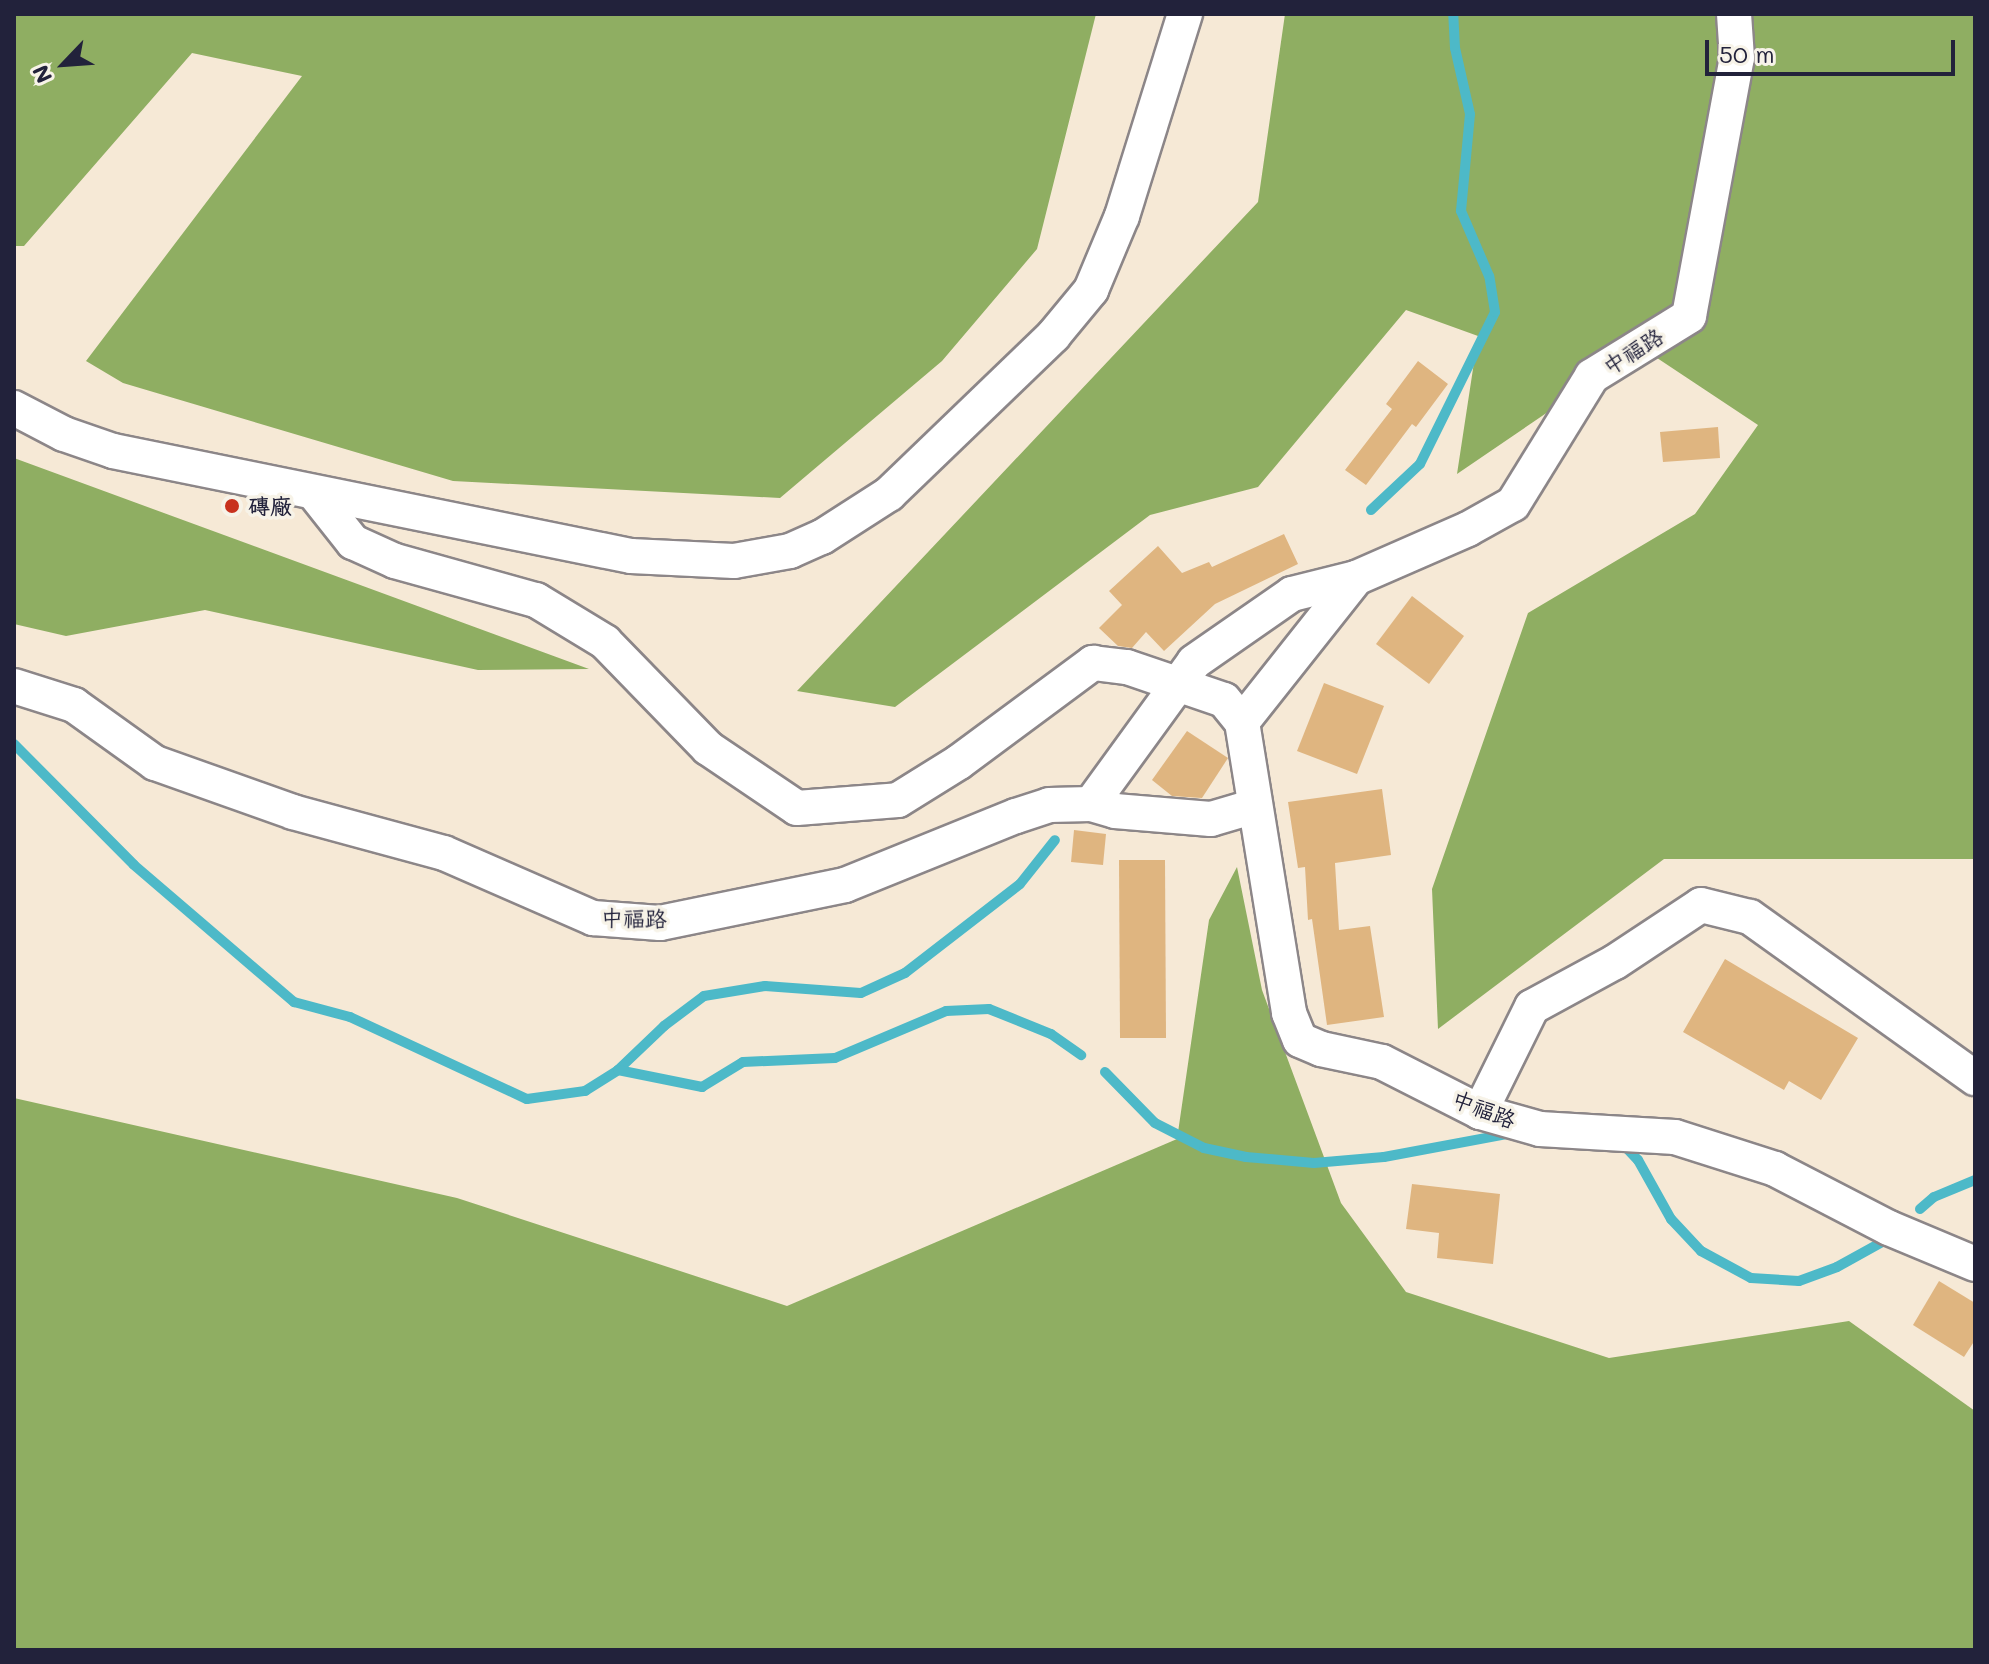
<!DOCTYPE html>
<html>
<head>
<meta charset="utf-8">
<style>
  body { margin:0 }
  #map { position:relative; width:1989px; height:1664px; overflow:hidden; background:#f6e9d6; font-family:Mali,"LXGW WenKai TC",sans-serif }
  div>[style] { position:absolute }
  .forest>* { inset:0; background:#8fae62 }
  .stream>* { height:10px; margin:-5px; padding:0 5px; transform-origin:5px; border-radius:5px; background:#4db9c8 }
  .building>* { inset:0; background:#dfb580 }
  .roads { filter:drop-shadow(2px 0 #8c8688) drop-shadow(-2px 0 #8c8688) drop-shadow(0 2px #8c8688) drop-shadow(0 -2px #8c8688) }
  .minor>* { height:34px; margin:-17px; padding:0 17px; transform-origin:17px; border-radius:17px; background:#fff }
  .dots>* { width:22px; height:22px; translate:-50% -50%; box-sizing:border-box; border:4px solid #f7f3e8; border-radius:50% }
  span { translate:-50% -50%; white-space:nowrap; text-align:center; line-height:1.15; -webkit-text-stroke:7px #f7f3e8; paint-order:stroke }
  .street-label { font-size:22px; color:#22223b }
  .poi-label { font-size:22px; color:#22223b; font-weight:700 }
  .left { translate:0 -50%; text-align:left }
  .frame { position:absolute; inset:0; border:16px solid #22223b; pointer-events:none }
  .north { position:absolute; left:24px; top:24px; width:80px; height:80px; -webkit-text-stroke:6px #f7f3e8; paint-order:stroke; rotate:245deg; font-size:22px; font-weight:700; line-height:32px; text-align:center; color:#22223b }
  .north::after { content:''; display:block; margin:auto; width:28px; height:36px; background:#22223b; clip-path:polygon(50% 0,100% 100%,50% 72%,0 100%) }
  .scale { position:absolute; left:1705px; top:40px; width:250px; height:36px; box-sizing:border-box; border:4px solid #22223b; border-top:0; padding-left:10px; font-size:24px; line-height:28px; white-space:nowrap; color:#22223b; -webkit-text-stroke:6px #f7f3e8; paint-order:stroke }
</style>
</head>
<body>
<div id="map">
  <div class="forest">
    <i style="clip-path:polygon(14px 14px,1096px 14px,1037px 249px,942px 361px,780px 498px,453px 481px,123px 383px,86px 361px,302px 76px,192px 53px,24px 246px,14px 246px)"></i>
    <i style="clip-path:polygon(1285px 14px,1975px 14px,1975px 859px,1664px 859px,1438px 1029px,1432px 889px,1528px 613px,1695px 514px,1758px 425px,1642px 348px,1457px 474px,1478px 336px,1406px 310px,1258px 487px,1150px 515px,895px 707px,797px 691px,1258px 202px)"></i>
    <i style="clip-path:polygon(14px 458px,589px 669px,478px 670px,205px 610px,66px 636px,14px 624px)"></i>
    <i style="clip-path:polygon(1237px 867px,1262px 990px,1341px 1203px,1406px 1292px,1609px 1358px,1849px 1321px,1975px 1411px,1975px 1650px,14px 1650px,14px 1098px,457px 1198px,787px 1306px,1177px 1139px,1209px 920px)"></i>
  </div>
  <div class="stream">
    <i style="left:1371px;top:510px;width:67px;rotate:-43.2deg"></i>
    <i style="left:1420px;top:464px;width:169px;rotate:-63.7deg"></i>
    <i style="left:1495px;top:312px;width:36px;rotate:-99deg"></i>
    <i style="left:1489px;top:276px;width:71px;rotate:-113.3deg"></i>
    <i style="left:1461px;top:211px;width:97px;rotate:-84.7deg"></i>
    <i style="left:1470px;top:114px;width:68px;rotate:-102.8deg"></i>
    <i style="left:1455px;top:48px;width:34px;rotate:-93deg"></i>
    <i style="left:14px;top:744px;width:170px;rotate:45.2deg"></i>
    <i style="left:134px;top:865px;width:211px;rotate:40.6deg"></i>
    <i style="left:294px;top:1002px;width:58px;rotate:15deg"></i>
    <i style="left:350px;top:1017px;width:195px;rotate:24.9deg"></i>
    <i style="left:527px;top:1099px;width:59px;rotate:-7.9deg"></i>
    <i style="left:585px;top:1091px;width:39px;rotate:-32deg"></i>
    <i style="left:618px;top:1070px;width:64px;rotate:-43.7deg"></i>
    <i style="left:664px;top:1026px;width:50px;rotate:-36.9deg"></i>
    <i style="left:704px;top:996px;width:62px;rotate:-9.3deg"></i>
    <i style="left:765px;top:986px;width:96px;rotate:4.2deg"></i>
    <i style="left:861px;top:993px;width:48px;rotate:-24.4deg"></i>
    <i style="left:905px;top:973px;width:145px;rotate:-37.7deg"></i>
    <i style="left:1020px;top:884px;width:56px;rotate:-51.5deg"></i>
    <i style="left:618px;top:1070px;width:86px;rotate:11.4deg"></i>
    <i style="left:702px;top:1087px;width:48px;rotate:-31.4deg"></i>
    <i style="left:743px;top:1062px;width:92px;rotate:-2.5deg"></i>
    <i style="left:835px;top:1058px;width:121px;rotate:-22.9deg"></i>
    <i style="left:946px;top:1011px;width:43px;rotate:-2.7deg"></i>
    <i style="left:989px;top:1009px;width:67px;rotate:22deg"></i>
    <i style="left:1051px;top:1034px;width:37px;rotate:35deg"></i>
    <i style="left:1105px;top:1072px;width:71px;rotate:45.6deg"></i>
    <i style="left:1155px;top:1123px;width:55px;rotate:27deg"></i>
    <i style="left:1204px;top:1148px;width:43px;rotate:12.1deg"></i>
    <i style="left:1246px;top:1157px;width:68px;rotate:5deg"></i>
    <i style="left:1314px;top:1163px;width:70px;rotate:-4.9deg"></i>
    <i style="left:1384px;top:1157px;width:130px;rotate:-10.6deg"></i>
    <i style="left:1621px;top:1142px;width:25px;rotate:47deg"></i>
    <i style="left:1638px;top:1160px;width:68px;rotate:60.8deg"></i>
    <i style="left:1671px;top:1219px;width:44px;rotate:46.8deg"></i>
    <i style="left:1701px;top:1251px;width:57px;rotate:28.4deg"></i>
    <i style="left:1751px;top:1278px;width:48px;rotate:3.6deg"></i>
    <i style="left:1799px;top:1281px;width:40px;rotate:-20.2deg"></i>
    <i style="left:1837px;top:1267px;width:56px;rotate:-28.9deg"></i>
    <i style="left:1920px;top:1209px;width:18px;rotate:-41deg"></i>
    <i style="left:1934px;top:1197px;width:44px;rotate:-22.5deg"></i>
  </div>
  <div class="building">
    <i style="clip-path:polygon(1418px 361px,1448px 384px,1416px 427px,1412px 424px,1366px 485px,1345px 470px,1392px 409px,1386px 404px)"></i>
    <i style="clip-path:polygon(1718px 427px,1720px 458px,1663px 462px,1660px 432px)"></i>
    <i style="clip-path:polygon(1284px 534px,1298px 564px,1215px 604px,1164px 651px,1146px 632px,1132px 648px,1118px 646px,1099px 628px,1122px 605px,1109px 591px,1158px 546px,1182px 573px,1209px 562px,1212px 567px)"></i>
    <i style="clip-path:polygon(1412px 596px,1464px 636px,1429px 684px,1376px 644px)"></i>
    <i style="clip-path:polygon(1324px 683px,1384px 706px,1357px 774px,1297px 751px)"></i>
    <i style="clip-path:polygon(1187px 731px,1228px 758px,1202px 798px,1172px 796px,1152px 780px)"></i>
    <i style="clip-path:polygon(1382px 789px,1391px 855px,1335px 863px,1339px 930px,1370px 926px,1384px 1017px,1327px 1025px,1312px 919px,1308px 920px,1305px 867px,1298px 868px,1288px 802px)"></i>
    <i style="clip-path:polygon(1074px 830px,1106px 834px,1103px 865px,1071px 862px)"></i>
    <i style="clip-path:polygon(1119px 860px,1165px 860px,1166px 1038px,1120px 1038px)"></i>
    <i style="clip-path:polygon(1725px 959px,1858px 1038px,1821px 1100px,1789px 1081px,1784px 1090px,1683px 1032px)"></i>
    <i style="clip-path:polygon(1412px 1184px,1500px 1194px,1493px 1264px,1437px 1258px,1439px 1233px,1406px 1229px)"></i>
    <i style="clip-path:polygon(1939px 1281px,1975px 1303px,1975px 1340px,1964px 1357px,1913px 1325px)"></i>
  </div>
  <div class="roads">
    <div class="minor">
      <i style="left:14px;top:408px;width:56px;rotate:27.5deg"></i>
      <i style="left:64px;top:434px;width:52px;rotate:19.1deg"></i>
      <i style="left:113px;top:451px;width:529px;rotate:11.46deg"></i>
      <i style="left:631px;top:556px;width:103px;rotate:2.8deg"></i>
      <i style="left:734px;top:561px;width:57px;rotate:-10.1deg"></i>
      <i style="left:790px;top:551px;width:35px;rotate:-24deg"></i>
      <i style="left:822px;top:537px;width:80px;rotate:-32.7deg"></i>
      <i style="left:889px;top:494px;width:228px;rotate:-43.9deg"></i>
      <i style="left:1053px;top:336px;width:60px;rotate:-50.4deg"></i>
      <i style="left:1091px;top:290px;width:80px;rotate:-67.3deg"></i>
      <i style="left:1122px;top:216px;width:212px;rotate:-72.7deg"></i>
      <i style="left:314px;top:493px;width:63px;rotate:51.5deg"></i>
      <i style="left:353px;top:542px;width:46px;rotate:24.3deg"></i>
      <i style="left:395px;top:561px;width:146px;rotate:15.5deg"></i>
      <i style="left:536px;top:600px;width:81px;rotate:31.3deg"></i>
      <i style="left:605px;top:642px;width:148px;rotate:45.8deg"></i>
      <i style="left:708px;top:748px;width:107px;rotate:34deg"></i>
      <i style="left:797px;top:808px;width:101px;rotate:-4.5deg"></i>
      <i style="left:898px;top:800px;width:72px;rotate:-31.9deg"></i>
      <i style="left:959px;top:762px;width:167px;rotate:-36.5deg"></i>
      <i style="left:1093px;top:663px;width:34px;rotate:7deg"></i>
      <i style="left:1127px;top:667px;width:102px;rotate:18.8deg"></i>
      <i style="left:1224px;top:700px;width:28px;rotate:51deg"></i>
      <i style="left:1242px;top:722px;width:295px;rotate:80.8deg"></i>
      <i style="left:1289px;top:1013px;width:29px;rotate:68deg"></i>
      <i style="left:1300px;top:1040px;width:23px;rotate:23deg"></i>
      <i style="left:1321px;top:1049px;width:62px;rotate:12deg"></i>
      <i style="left:1382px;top:1062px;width:110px;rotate:27deg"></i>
      <i style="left:1480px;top:1112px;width:62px;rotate:15.8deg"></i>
      <i style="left:1540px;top:1129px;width:135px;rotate:3.4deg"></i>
      <i style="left:1675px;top:1137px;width:105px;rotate:17.7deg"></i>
      <i style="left:1775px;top:1169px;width:128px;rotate:27.4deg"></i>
      <i style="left:1889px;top:1228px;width:93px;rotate:22.7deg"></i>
      <i style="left:14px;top:686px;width:63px;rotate:17.6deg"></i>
      <i style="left:74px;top:705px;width:100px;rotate:35.6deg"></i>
      <i style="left:155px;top:763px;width:146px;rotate:19.5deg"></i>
      <i style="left:293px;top:812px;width:156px;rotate:15.2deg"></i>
      <i style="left:444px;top:853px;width:163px;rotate:23.6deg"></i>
      <i style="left:593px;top:918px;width:67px;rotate:4.3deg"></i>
      <i style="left:660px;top:923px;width:189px;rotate:-11.6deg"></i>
      <i style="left:845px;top:885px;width:184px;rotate:-22deg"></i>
      <i style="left:1016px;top:816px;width:35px;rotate:-18deg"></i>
      <i style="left:1049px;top:805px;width:42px;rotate:-1.4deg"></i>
      <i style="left:1091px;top:804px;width:175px;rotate:-54deg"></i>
      <i style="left:1194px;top:662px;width:119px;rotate:-34.8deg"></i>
      <i style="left:1292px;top:594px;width:66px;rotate:-14deg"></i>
      <i style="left:1242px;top:722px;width:184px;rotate:-51.6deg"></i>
      <i style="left:1356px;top:578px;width:122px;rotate:-23.6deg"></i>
      <i style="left:1468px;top:529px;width:51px;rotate:-29.1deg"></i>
      <i style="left:1513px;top:504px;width:150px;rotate:-58.3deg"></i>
      <i style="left:1592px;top:376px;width:114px;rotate:-31.7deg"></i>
      <i style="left:1689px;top:316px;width:262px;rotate:-79.5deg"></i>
      <i style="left:1737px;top:58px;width:44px;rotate:-93.9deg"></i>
      <i style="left:1091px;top:804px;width:25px;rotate:16deg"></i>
      <i style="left:1115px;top:811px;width:96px;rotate:4.8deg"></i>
      <i style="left:1211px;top:819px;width:46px;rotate:-16.5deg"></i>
      <i style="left:1480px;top:1112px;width:117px;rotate:-63.7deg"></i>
      <i style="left:1532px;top:1007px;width:94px;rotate:-28.5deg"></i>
      <i style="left:1615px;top:962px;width:103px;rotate:-33.5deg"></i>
      <i style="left:1701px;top:905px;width:50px;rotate:13.8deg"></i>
      <i style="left:1750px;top:917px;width:277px;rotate:35.6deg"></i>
    </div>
  </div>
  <div class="dots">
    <i style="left:232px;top:506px;background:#c8321e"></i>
  </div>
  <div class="street-label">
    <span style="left:1633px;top:351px;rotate:-32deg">中福路</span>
    <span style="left:634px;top:918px;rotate:1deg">中福路</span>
    <span style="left:1484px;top:1109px;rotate:21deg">中福路</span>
  </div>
  <div class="poi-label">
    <span class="left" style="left:248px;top:506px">磚廠</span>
  </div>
  <div class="frame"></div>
  <div class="north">N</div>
  <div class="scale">50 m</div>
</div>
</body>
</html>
